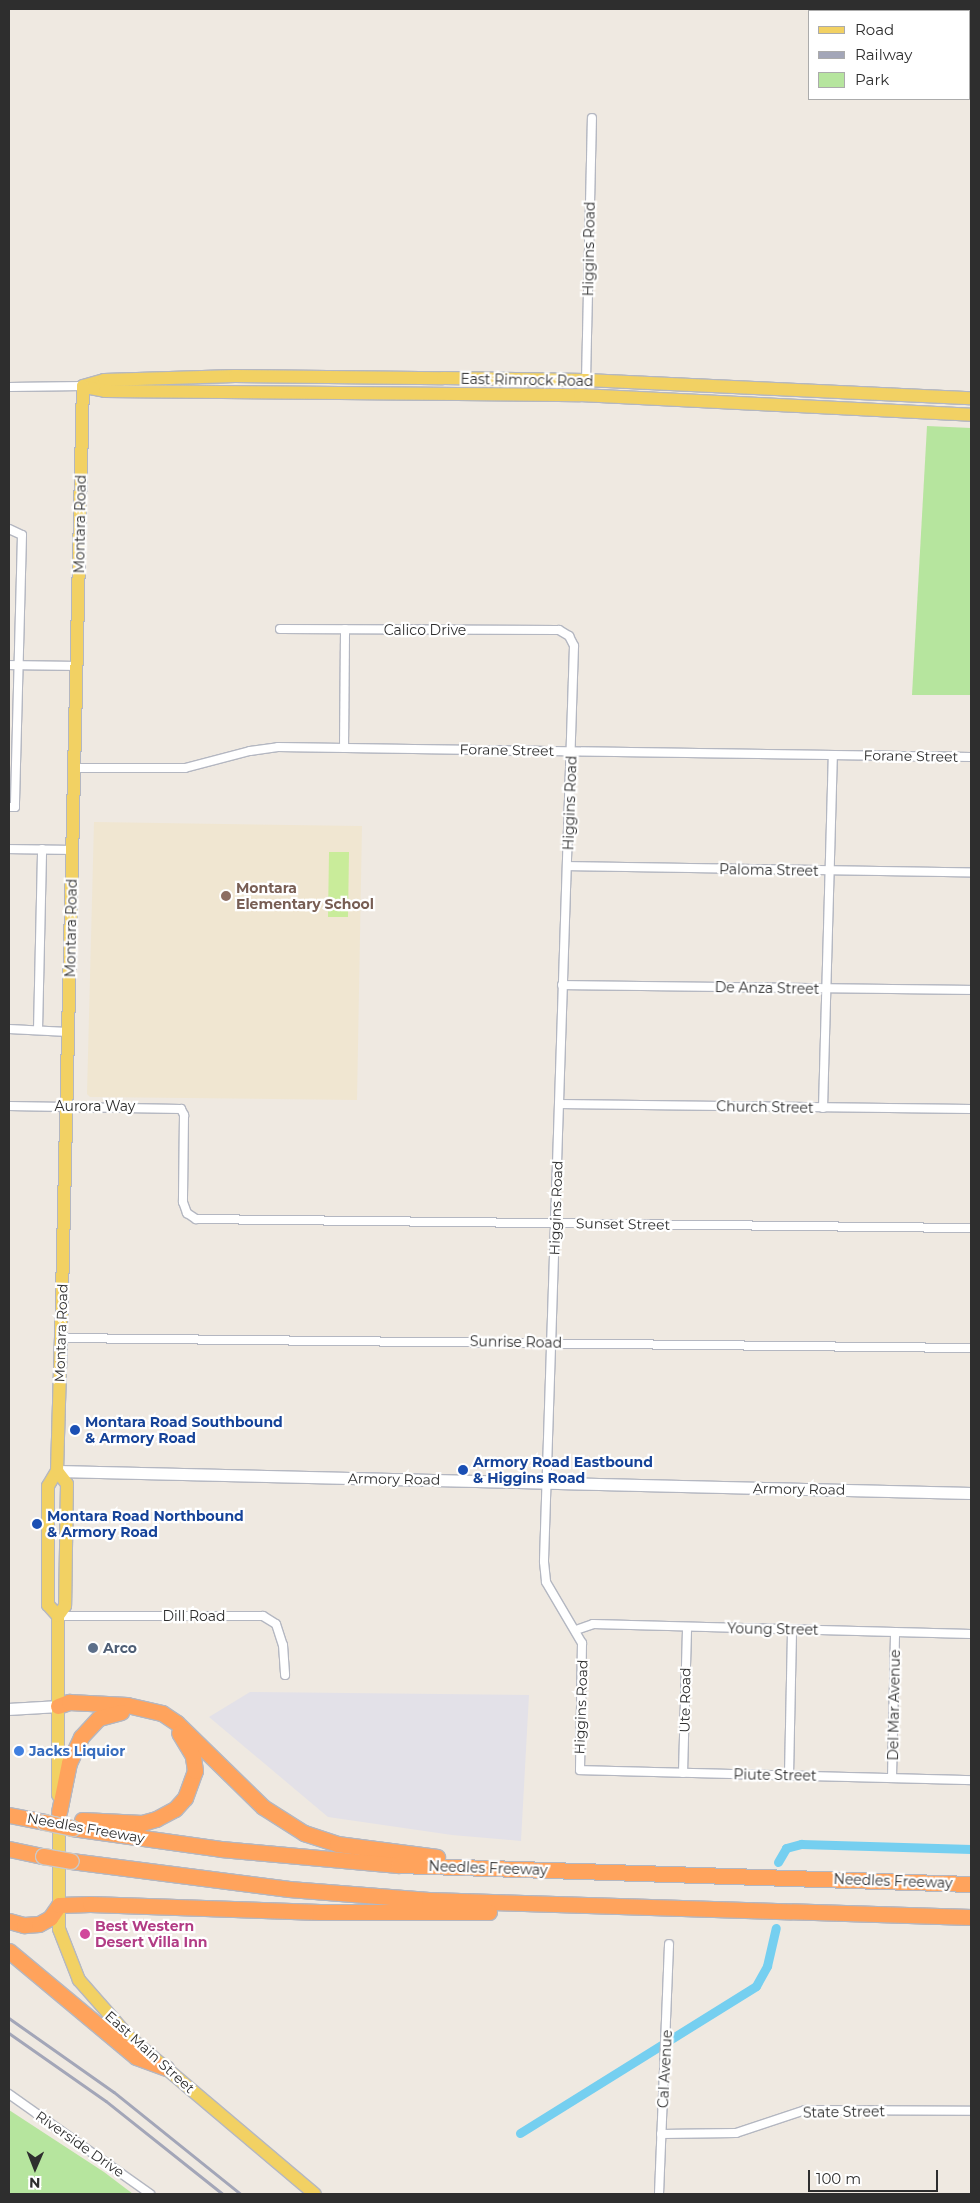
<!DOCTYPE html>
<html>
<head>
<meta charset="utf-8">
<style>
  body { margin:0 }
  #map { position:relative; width:980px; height:2203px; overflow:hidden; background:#efe9e1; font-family:Montserrat,sans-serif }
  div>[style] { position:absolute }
  .industrial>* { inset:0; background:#e3e1e8 }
  .education>* { inset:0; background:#f0e6d1 }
  .green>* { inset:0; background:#b6e59e }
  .pitch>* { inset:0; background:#c9ec9a }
  .canal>* { height:9px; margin:-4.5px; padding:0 4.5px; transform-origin:4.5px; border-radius:4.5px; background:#75cff0 }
  .roads { filter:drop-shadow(1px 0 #b4b7c1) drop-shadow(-1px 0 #b4b7c1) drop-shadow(0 1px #b4b7c1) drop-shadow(0 -1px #b4b7c1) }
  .street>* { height:8px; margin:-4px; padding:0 4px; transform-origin:4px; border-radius:4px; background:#fff }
  .secondary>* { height:11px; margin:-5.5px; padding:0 5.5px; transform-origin:5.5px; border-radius:5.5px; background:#fff }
  .primary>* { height:12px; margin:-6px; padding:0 6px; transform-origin:6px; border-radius:6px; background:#f2d163 }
  .highway>* { height:15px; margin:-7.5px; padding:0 7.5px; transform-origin:7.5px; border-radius:7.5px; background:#ffa35c }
  .rail>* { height:2.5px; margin:-1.25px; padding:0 1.25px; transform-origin:1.25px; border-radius:1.25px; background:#a3a6b8 }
  .bridges { filter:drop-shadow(1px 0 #c9c9c9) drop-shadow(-1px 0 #c9c9c9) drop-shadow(0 1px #c9c9c9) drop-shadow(0 -1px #c9c9c9) }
  .highway-bridge>* { height:15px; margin:-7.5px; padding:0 7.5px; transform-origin:7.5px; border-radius:7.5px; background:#ffa35c }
  .dots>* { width:14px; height:14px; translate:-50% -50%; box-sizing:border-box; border:2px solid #fff; border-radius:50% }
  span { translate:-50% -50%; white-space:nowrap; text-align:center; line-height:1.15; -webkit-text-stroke:4.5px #fff; paint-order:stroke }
  .street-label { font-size:14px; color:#2e2e2e }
  .education-label { font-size:14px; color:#785e54; font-weight:700 }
  .left { translate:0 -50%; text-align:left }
  .transit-label { font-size:14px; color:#164399; font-weight:700 }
  .service-label { font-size:14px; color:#4e5e75; font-weight:700 }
  .shop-label { font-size:14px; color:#366cbe; font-weight:700 }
  .hotel-label { font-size:14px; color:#b23c85; font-weight:700 }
  .frame { position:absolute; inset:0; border:10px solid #2e2e2e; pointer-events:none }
  .legend { position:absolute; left:808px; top:10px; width:162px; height:90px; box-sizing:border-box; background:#fff; border:1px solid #ababab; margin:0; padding:6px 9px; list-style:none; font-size:15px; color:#2e2e2e }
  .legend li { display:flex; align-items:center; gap:10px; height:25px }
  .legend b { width:25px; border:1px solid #ababab }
  .north { position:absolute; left:10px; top:2143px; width:50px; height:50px; -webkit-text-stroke:4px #fff; paint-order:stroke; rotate:181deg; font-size:14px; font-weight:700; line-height:20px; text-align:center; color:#2e2e2e }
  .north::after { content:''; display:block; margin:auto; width:18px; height:22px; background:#2e2e2e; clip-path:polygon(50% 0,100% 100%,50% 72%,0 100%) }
  .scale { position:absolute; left:808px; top:2170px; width:130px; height:22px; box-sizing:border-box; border:2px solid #2e2e2e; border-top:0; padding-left:6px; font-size:15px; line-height:18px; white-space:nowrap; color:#2e2e2e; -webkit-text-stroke:4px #fff; paint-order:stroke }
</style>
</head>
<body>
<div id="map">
  <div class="industrial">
    <i style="clip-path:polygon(250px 1692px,529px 1695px,521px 1841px,452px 1835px,328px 1817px,209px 1717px)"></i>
  </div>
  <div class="education">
    <i style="clip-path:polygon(94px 822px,362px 826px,357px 1100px,90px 1097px,87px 1094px)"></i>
  </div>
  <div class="green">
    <i style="clip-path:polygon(927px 426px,971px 428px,971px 695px,912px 695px)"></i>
    <i style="clip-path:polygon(9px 2110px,104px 2172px,133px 2194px,9px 2194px)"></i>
  </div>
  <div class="pitch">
    <i style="clip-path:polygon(329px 852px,349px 852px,348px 917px,328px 917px)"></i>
  </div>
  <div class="canal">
    <i style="left:778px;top:1862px;width:16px;rotate:-60deg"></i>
    <i style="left:786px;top:1848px;width:16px;rotate:-15deg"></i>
    <i style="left:801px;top:1844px;width:170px;rotate:1.7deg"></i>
    <i style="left:520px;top:2133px;width:278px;rotate:-31.9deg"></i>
    <i style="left:756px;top:1986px;width:23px;rotate:-61deg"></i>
    <i style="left:767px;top:1966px;width:39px;rotate:-77deg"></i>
  </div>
  <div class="roads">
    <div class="street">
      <i style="left:586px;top:380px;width:262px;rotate:-88.7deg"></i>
      <i style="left:9px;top:387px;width:74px;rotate:-0.8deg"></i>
      <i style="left:9px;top:529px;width:14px;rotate:25deg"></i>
      <i style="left:22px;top:535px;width:272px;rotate:91.5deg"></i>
      <i style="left:15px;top:807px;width:6px;rotate:180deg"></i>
      <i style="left:280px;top:629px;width:279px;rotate:0.2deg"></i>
      <i style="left:559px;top:630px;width:12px;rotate:31deg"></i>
      <i style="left:569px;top:636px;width:11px;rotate:63deg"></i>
      <i style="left:574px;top:646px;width:916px;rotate:91.88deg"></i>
      <i style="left:544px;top:1562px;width:20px;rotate:84deg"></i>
      <i style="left:546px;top:1582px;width:71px;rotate:59.5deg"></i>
      <i style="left:582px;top:1643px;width:127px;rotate:90.9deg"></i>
      <i style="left:580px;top:1770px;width:391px;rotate:1.5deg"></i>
      <i style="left:9px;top:665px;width:67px;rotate:0.9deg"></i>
      <i style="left:344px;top:748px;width:119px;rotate:-89.5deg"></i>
      <i style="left:74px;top:768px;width:111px"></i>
      <i style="left:185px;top:768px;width:67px;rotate:-14.7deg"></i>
      <i style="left:250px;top:751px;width:28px;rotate:-8deg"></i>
      <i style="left:278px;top:747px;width:693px;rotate:0.83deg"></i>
      <i style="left:9px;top:849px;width:63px;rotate:0.9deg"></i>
      <i style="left:567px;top:866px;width:404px;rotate:0.9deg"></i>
      <i style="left:562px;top:985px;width:409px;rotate:0.7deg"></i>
      <i style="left:9px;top:1029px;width:59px;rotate:2.9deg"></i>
      <i style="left:38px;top:1030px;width:181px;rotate:-88.7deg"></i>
      <i style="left:559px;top:1104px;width:412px;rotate:0.7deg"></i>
      <i style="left:9px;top:1106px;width:172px;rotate:1deg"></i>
      <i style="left:181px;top:1109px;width:7px;rotate:63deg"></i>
      <i style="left:184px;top:1115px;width:87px;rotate:90.7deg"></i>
      <i style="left:183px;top:1202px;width:12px;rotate:70deg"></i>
      <i style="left:187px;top:1213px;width:11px;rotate:34deg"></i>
      <i style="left:196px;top:1219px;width:775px;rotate:0.67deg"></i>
      <i style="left:823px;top:1108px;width:353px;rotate:-88.4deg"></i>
      <i style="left:61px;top:1338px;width:910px;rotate:0.63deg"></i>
      <i style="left:58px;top:1616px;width:205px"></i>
      <i style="left:263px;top:1616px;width:15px;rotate:32deg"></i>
      <i style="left:276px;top:1624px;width:22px;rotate:72deg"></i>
      <i style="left:283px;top:1645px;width:30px;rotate:86deg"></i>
      <i style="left:576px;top:1630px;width:18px;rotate:-19deg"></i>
      <i style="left:593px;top:1624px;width:378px;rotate:1.5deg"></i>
      <i style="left:683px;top:1773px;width:146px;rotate:-88.4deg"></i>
      <i style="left:789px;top:1775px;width:145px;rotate:-88.8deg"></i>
      <i style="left:892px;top:1778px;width:146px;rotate:-88.8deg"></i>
      <i style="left:9px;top:2094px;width:173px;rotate:35.3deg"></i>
      <i style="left:661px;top:2134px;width:75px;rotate:-0.8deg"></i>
      <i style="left:736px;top:2133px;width:73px;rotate:-18.4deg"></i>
      <i style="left:805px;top:2110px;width:166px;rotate:0.3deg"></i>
      <i style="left:659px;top:2194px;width:250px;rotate:-87.7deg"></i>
    </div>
    <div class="secondary">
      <i style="left:57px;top:1471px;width:914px;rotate:1.38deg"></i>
      <i style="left:9px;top:1709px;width:49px;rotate:-3.5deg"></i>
    </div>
    <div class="primary">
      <i style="left:83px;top:386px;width:22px;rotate:-16deg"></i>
      <i style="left:104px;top:380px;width:131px;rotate:-1.7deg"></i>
      <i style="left:235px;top:376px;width:208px;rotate:0.6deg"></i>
      <i style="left:443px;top:378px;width:143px;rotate:0.8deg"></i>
      <i style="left:586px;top:380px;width:385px;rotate:2.7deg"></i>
      <i style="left:85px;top:387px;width:20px;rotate:11deg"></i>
      <i style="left:105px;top:391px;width:475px;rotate:0.5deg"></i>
      <i style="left:580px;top:395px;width:392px;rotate:2.9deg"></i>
      <i style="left:57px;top:1471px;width:16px;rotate:52deg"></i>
      <i style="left:67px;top:1484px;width:122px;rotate:90.9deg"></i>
      <i style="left:65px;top:1606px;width:12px;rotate:125deg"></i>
      <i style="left:58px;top:1616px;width:179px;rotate:90deg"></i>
      <i style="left:58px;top:1616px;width:15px;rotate:-132deg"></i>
      <i style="left:48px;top:1605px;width:119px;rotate:-90deg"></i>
      <i style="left:48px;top:1486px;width:17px;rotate:-59deg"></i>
      <i style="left:57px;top:1471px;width:133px;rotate:-88.3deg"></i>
      <i style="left:61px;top:1338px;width:952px;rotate:-88.68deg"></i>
      <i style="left:59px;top:1817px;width:112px;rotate:90deg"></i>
      <i style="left:59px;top:1929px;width:55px;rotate:68.6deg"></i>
      <i style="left:79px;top:1980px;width:76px;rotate:48.7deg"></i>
      <i style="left:129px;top:2037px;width:243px;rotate:40.2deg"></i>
    </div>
    <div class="highway">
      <i style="left:58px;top:1706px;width:12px;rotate:-20deg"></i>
      <i style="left:69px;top:1702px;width:58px;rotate:3deg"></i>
      <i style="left:127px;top:1705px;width:36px;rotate:13deg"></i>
      <i style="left:162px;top:1713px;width:18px;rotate:34deg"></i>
      <i style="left:177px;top:1723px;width:120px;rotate:44.3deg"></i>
      <i style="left:263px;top:1807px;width:49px;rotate:32.4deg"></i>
      <i style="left:304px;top:1833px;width:35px;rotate:18deg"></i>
      <i style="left:337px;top:1844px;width:101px;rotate:7.4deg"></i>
      <i style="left:59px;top:1812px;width:50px;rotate:-78.5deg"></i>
      <i style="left:69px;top:1763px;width:29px;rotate:-65deg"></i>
      <i style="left:81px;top:1737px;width:26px;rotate:-47deg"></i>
      <i style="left:99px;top:1718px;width:23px;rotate:-15deg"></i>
      <i style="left:9px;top:1815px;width:36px;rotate:11deg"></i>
      <i style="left:82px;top:1820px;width:60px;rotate:2.9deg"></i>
      <i style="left:142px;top:1823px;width:15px;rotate:-16deg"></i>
      <i style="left:156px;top:1819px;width:21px;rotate:-28deg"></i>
      <i style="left:175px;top:1809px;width:15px;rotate:-48deg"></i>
      <i style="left:185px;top:1798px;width:29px;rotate:-70deg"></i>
      <i style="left:195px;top:1771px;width:15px;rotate:-98deg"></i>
      <i style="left:193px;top:1756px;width:27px;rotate:-121deg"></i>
      <i style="left:72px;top:1828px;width:150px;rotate:8deg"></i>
      <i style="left:221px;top:1849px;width:178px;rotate:5.2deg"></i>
      <i style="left:398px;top:1865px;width:573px;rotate:1.9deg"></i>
      <i style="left:9px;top:1849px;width:35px;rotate:12deg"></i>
      <i style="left:71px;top:1861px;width:220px;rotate:7.3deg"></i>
      <i style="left:289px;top:1889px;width:140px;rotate:4.5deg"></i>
      <i style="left:429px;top:1900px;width:542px;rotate:1.8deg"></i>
      <i style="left:9px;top:1921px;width:16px;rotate:15deg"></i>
      <i style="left:24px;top:1925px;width:15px;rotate:-4deg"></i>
      <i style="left:39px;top:1924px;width:13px;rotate:-29deg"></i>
      <i style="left:50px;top:1918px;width:16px;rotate:-55deg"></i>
      <i style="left:59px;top:1905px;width:31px;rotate:-2deg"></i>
      <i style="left:90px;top:1904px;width:230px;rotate:2deg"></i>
      <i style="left:320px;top:1912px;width:169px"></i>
      <i style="left:9px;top:1951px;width:165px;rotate:39.8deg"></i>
      <i style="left:136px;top:2057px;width:32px;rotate:20deg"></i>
    </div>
  </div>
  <div class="rail">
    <i style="left:9px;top:2018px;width:128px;rotate:35.2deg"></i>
    <i style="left:114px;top:2092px;width:163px;rotate:38.8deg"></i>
    <i style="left:9px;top:2033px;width:118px;rotate:35deg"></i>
    <i style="left:106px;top:2101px;width:149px;rotate:38.5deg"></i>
  </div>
  <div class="bridges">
    <div class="highway-bridge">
      <i style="left:44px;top:1822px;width:29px;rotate:12deg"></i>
      <i style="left:43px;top:1856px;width:28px;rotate:10deg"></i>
    </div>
  </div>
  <div class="dots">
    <i style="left:226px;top:896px;background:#8d6e63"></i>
    <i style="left:75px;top:1430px;background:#1a4fb4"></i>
    <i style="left:463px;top:1470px;background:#1a4fb4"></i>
    <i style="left:37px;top:1524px;background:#1a4fb4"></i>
    <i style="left:93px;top:1648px;background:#5c6f8a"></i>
    <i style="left:19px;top:1751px;background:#3f7fe0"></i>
    <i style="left:85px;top:1934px;background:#d1479c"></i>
  </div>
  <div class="street-label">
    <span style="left:589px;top:249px;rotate:-89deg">Higgins Road</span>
    <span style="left:527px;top:380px;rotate:1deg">East Rimrock Road</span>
    <span style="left:80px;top:524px;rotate:-89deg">Montara Road</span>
    <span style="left:425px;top:630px">Calico Drive</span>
    <span style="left:507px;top:750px;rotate:1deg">Forane Street</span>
    <span style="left:911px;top:756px;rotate:1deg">Forane Street</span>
    <span style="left:570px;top:803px;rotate:-88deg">Higgins Road</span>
    <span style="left:769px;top:870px;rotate:1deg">Paloma Street</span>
    <span style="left:71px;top:928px;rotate:-89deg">Montara Road</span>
    <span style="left:767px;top:988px;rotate:1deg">De Anza Street</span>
    <span style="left:95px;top:1106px">Aurora Way</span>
    <span style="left:765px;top:1107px;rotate:1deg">Church Street</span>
    <span style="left:556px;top:1208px;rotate:-88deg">Higgins Road</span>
    <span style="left:623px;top:1224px;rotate:1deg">Sunset Street</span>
    <span style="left:61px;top:1333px;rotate:-88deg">Montara Road</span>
    <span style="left:516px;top:1342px;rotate:1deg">Sunrise Road</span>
    <span style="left:394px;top:1479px;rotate:1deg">Armory Road</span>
    <span style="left:799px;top:1489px;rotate:1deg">Armory Road</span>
    <span style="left:194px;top:1616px">Dill Road</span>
    <span style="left:773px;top:1629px;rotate:1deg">Young Street</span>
    <span style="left:685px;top:1700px;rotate:-89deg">Ute Road</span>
    <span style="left:894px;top:1705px;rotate:-89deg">Del Mar Avenue</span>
    <span style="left:581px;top:1707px;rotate:-88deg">Higgins Road</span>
    <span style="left:775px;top:1775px;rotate:1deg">Piute Street</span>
    <span style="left:86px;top:1828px;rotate:10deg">Needles Freeway</span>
    <span style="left:488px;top:1868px;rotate:2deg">Needles Freeway</span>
    <span style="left:893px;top:1881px;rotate:2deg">Needles Freeway</span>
    <span style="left:150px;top:2052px;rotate:42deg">East Main Street</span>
    <span style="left:665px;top:2069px;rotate:-87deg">Cal Avenue</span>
    <span style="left:844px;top:2112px;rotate:-1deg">State Street</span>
    <span style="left:80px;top:2144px;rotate:35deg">Riverside Drive</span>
  </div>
  <div class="education-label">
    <span class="left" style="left:236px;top:896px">Montara<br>Elementary School</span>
  </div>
  <div class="transit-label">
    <span class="left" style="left:85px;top:1430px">Montara Road Southbound<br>&amp; Armory Road</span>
    <span class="left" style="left:473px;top:1470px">Armory Road Eastbound<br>&amp; Higgins Road</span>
    <span class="left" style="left:47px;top:1524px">Montara Road Northbound<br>&amp; Armory Road</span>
  </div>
  <div class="service-label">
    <span class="left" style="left:103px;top:1648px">Arco</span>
  </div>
  <div class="shop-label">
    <span class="left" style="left:29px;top:1751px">Jacks Liquior</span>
  </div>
  <div class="hotel-label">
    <span class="left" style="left:95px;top:1934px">Best Western<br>Desert Villa Inn</span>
  </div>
  <div class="frame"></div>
  <ul class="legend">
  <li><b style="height:6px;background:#f2d163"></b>Road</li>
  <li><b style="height:6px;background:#a3a6b8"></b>Railway</li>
  <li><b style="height:14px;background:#b6e59e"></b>Park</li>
  </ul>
  <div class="north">N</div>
  <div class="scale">100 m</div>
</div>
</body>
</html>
